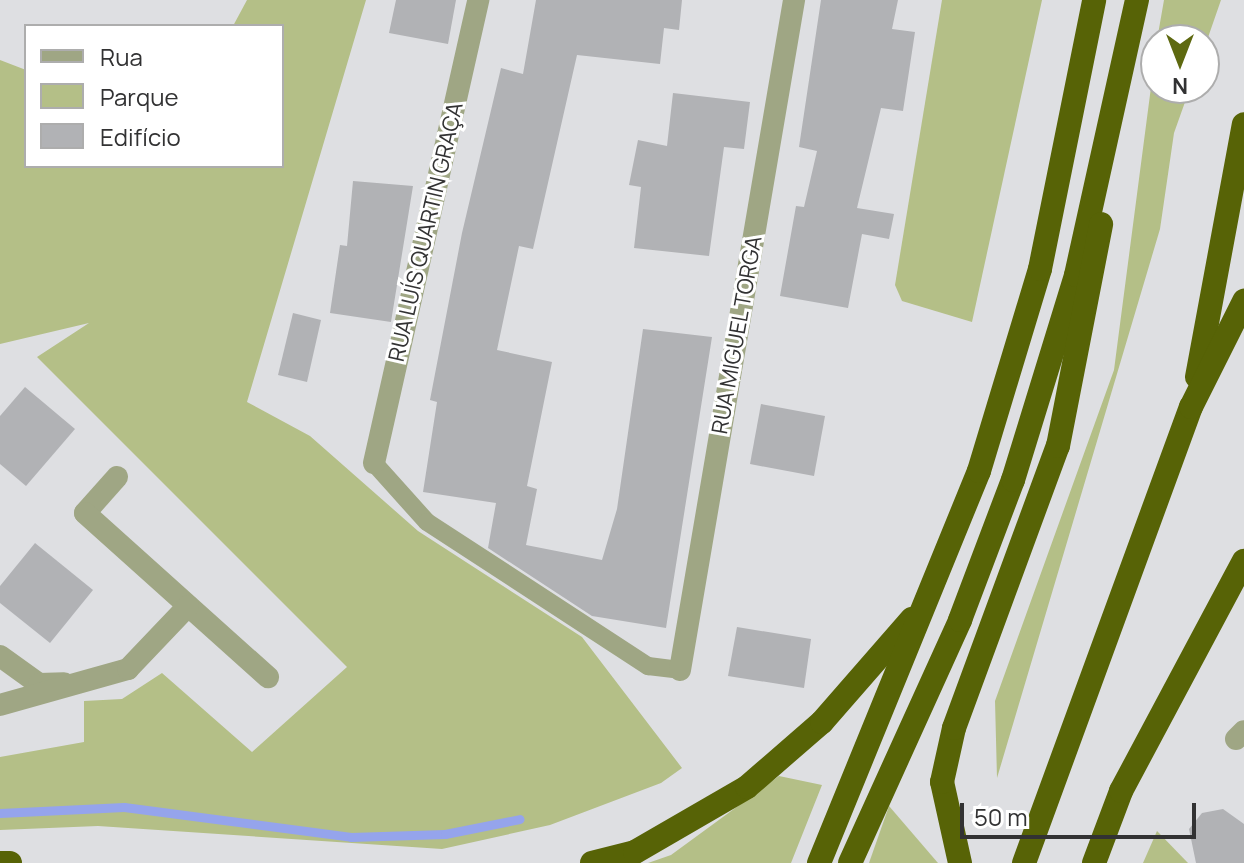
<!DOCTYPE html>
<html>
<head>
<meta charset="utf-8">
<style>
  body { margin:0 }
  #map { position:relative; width:1244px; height:863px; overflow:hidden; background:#dedfe2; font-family:Manrope,sans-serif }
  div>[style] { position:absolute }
  .green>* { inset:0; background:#b4bf87 }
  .stream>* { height:9px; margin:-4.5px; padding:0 4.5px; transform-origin:4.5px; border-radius:4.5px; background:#95a4ec }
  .building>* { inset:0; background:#b1b2b5 }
  .service>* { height:18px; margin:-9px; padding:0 9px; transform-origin:9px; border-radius:9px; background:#9fa684 }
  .minor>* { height:22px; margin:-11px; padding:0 11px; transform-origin:11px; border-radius:11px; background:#9fa684 }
  .motorway>* { height:24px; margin:-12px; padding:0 12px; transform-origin:12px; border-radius:12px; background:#576306 }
  span { translate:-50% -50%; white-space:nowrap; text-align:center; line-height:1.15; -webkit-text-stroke:6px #fff; paint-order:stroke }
  .street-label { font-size:22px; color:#323233 }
  .legend { position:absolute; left:24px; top:24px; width:260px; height:144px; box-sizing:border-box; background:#fff; border:2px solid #adadad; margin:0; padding:10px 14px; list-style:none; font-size:24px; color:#323233 }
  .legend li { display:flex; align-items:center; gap:16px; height:40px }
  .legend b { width:40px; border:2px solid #adadad }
  .north { position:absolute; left:1140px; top:24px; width:80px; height:80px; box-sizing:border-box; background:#fff; border:2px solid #adadad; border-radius:50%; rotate:180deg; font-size:22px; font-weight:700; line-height:32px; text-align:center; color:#323233 }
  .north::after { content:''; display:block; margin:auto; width:28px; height:36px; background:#5e6910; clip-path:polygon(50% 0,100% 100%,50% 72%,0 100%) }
  .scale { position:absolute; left:960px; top:803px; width:236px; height:36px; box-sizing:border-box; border:4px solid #323233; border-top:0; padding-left:10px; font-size:24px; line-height:28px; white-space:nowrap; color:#323233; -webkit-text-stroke:6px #fff; paint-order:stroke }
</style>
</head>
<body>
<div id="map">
  <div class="green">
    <i style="clip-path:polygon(247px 0,366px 0,247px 402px,310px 436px,418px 531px,582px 637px,682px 768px,661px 783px,550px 825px,442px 849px,98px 826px,0 830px,0 757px,84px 742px,84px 701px,122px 699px,162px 673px,252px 752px,347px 667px,37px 357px,89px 323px,0 344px,0 60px,26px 70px,26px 166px,282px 166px,282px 26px,233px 26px)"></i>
    <i style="clip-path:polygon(942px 0,1042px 0,972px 322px,902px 301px,895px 285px)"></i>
    <i style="clip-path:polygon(1164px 0,1221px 0,1204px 49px,1204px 40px,1157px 40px)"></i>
    <i style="clip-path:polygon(1156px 49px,1156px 88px,1190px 88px,1174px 133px,1160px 229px,997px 778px,995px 701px,1114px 370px)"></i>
    <i style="clip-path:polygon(779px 776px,822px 785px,791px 863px,648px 863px,671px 855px)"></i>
    <i style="clip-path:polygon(889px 806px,938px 863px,869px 863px)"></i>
    <i style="clip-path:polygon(1157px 831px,1188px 863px,1143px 863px)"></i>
  </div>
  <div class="stream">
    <i style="left:0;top:813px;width:124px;rotate:-2.8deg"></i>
    <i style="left:124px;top:807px;width:229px;rotate:7.5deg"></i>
    <i style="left:351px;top:837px;width:94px;rotate:-1.8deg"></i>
    <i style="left:445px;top:834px;width:76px;rotate:-11.3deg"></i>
  </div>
  <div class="building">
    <i style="clip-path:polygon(396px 0,456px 0,448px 44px,389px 33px)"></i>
    <i style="clip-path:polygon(536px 0,682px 0,679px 30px,664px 28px,660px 64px,577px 55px,533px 249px,519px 246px,497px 350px,552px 362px,527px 486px,537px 489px,526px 545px,602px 560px,617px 509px,643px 329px,712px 337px,666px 628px,592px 616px,488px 548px,496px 503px,423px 492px,437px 402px,430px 400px,462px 233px,501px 68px,523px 74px)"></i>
    <i style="clip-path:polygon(821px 0,898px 0,892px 29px,915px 32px,903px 111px,881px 108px,857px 208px,894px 214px,889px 239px,862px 234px,848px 308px,780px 296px,796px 206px,804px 207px,817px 151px,799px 147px)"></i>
    <i style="clip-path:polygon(673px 93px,750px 102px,744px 149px,724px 147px,709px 256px,634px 248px,641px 187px,629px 185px,638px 140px,667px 146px)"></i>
    <i style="clip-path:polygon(353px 181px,413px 186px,391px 322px,330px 313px,340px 245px,347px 246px)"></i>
    <i style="clip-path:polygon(293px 313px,321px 320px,307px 382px,278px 375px)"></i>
    <i style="clip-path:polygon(25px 387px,75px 429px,26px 486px,0 464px,0 416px)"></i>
    <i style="clip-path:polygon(761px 404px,825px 416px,814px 476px,750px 464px)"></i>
    <i style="clip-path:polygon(35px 543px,93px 590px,50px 643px,0 603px,0 586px)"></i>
    <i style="clip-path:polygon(737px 627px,811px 639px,804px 688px,728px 676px)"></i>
    <i style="clip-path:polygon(1223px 809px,1244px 824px,1244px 863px,1196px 863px,1189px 829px,1202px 813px)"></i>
  </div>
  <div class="service">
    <i style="left:374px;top:463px;width:79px;rotate:48.1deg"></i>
    <i style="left:427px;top:522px;width:264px;rotate:33.1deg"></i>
    <i style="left:648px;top:666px;width:32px;rotate:7deg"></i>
  </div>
  <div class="minor">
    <i style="left:374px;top:463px;width:475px;rotate:-77.3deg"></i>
    <i style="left:117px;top:477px;width:48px;rotate:131.6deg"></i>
    <i style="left:85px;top:513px;width:246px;rotate:41.9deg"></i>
    <i style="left:0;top:656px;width:48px;rotate:35.7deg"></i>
    <i style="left:39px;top:684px;width:25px;rotate:-2deg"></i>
    <i style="left:680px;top:670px;width:680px;rotate:-80.34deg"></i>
    <i style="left:0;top:705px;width:133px;rotate:-15.7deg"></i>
    <i style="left:128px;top:669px;width:87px;rotate:-46.4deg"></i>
    <i style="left:1236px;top:739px;width:11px;rotate:-45deg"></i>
  </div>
  <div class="motorway">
    <i style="left:1197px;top:377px;width:257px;rotate:-79.5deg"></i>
    <i style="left:0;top:863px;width:10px"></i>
    <i style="left:592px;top:863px;width:44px;rotate:-14.3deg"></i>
    <i style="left:635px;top:852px;width:129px;rotate:-30.1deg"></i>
    <i style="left:747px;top:787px;width:99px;rotate:-40.9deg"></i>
    <i style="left:822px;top:722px;width:137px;rotate:-48.9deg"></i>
    <i style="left:819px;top:863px;width:423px;rotate:-67.8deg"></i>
    <i style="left:979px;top:471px;width:211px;rotate:-73.2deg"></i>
    <i style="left:1040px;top:269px;width:274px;rotate:-78.6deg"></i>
    <i style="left:850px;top:863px;width:267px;rotate:-65.6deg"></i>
    <i style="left:960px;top:620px;width:150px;rotate:-69.3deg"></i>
    <i style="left:1013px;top:480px;width:214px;rotate:-72.9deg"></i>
    <i style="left:1076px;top:275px;width:282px;rotate:-77.5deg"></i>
    <i style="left:960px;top:863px;width:83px;rotate:-102.5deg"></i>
    <i style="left:942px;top:782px;width:55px;rotate:-77.5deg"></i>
    <i style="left:954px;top:728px;width:301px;rotate:-69.8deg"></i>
    <i style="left:1058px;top:446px;width:226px;rotate:-79deg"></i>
    <i style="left:1024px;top:863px;width:486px;rotate:-69.9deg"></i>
    <i style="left:1191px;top:407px;width:119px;rotate:-63.4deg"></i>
    <i style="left:1094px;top:863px;width:77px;rotate:-69.4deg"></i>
    <i style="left:1121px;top:791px;width:261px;rotate:-61.9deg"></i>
  </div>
  <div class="street-label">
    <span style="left:426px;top:232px;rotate:-77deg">RUA LUÍS QUARTIN GRAÇA</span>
    <span style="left:737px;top:335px;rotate:-80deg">RUA MIGUEL TORGA</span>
  </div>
  <ul class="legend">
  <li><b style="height:10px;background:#9fa684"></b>Rua</li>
  <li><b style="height:22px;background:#b4bf87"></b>Parque</li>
  <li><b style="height:22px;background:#b1b2b5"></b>Edifício</li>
  </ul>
  <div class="north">N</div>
  <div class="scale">50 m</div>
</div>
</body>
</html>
